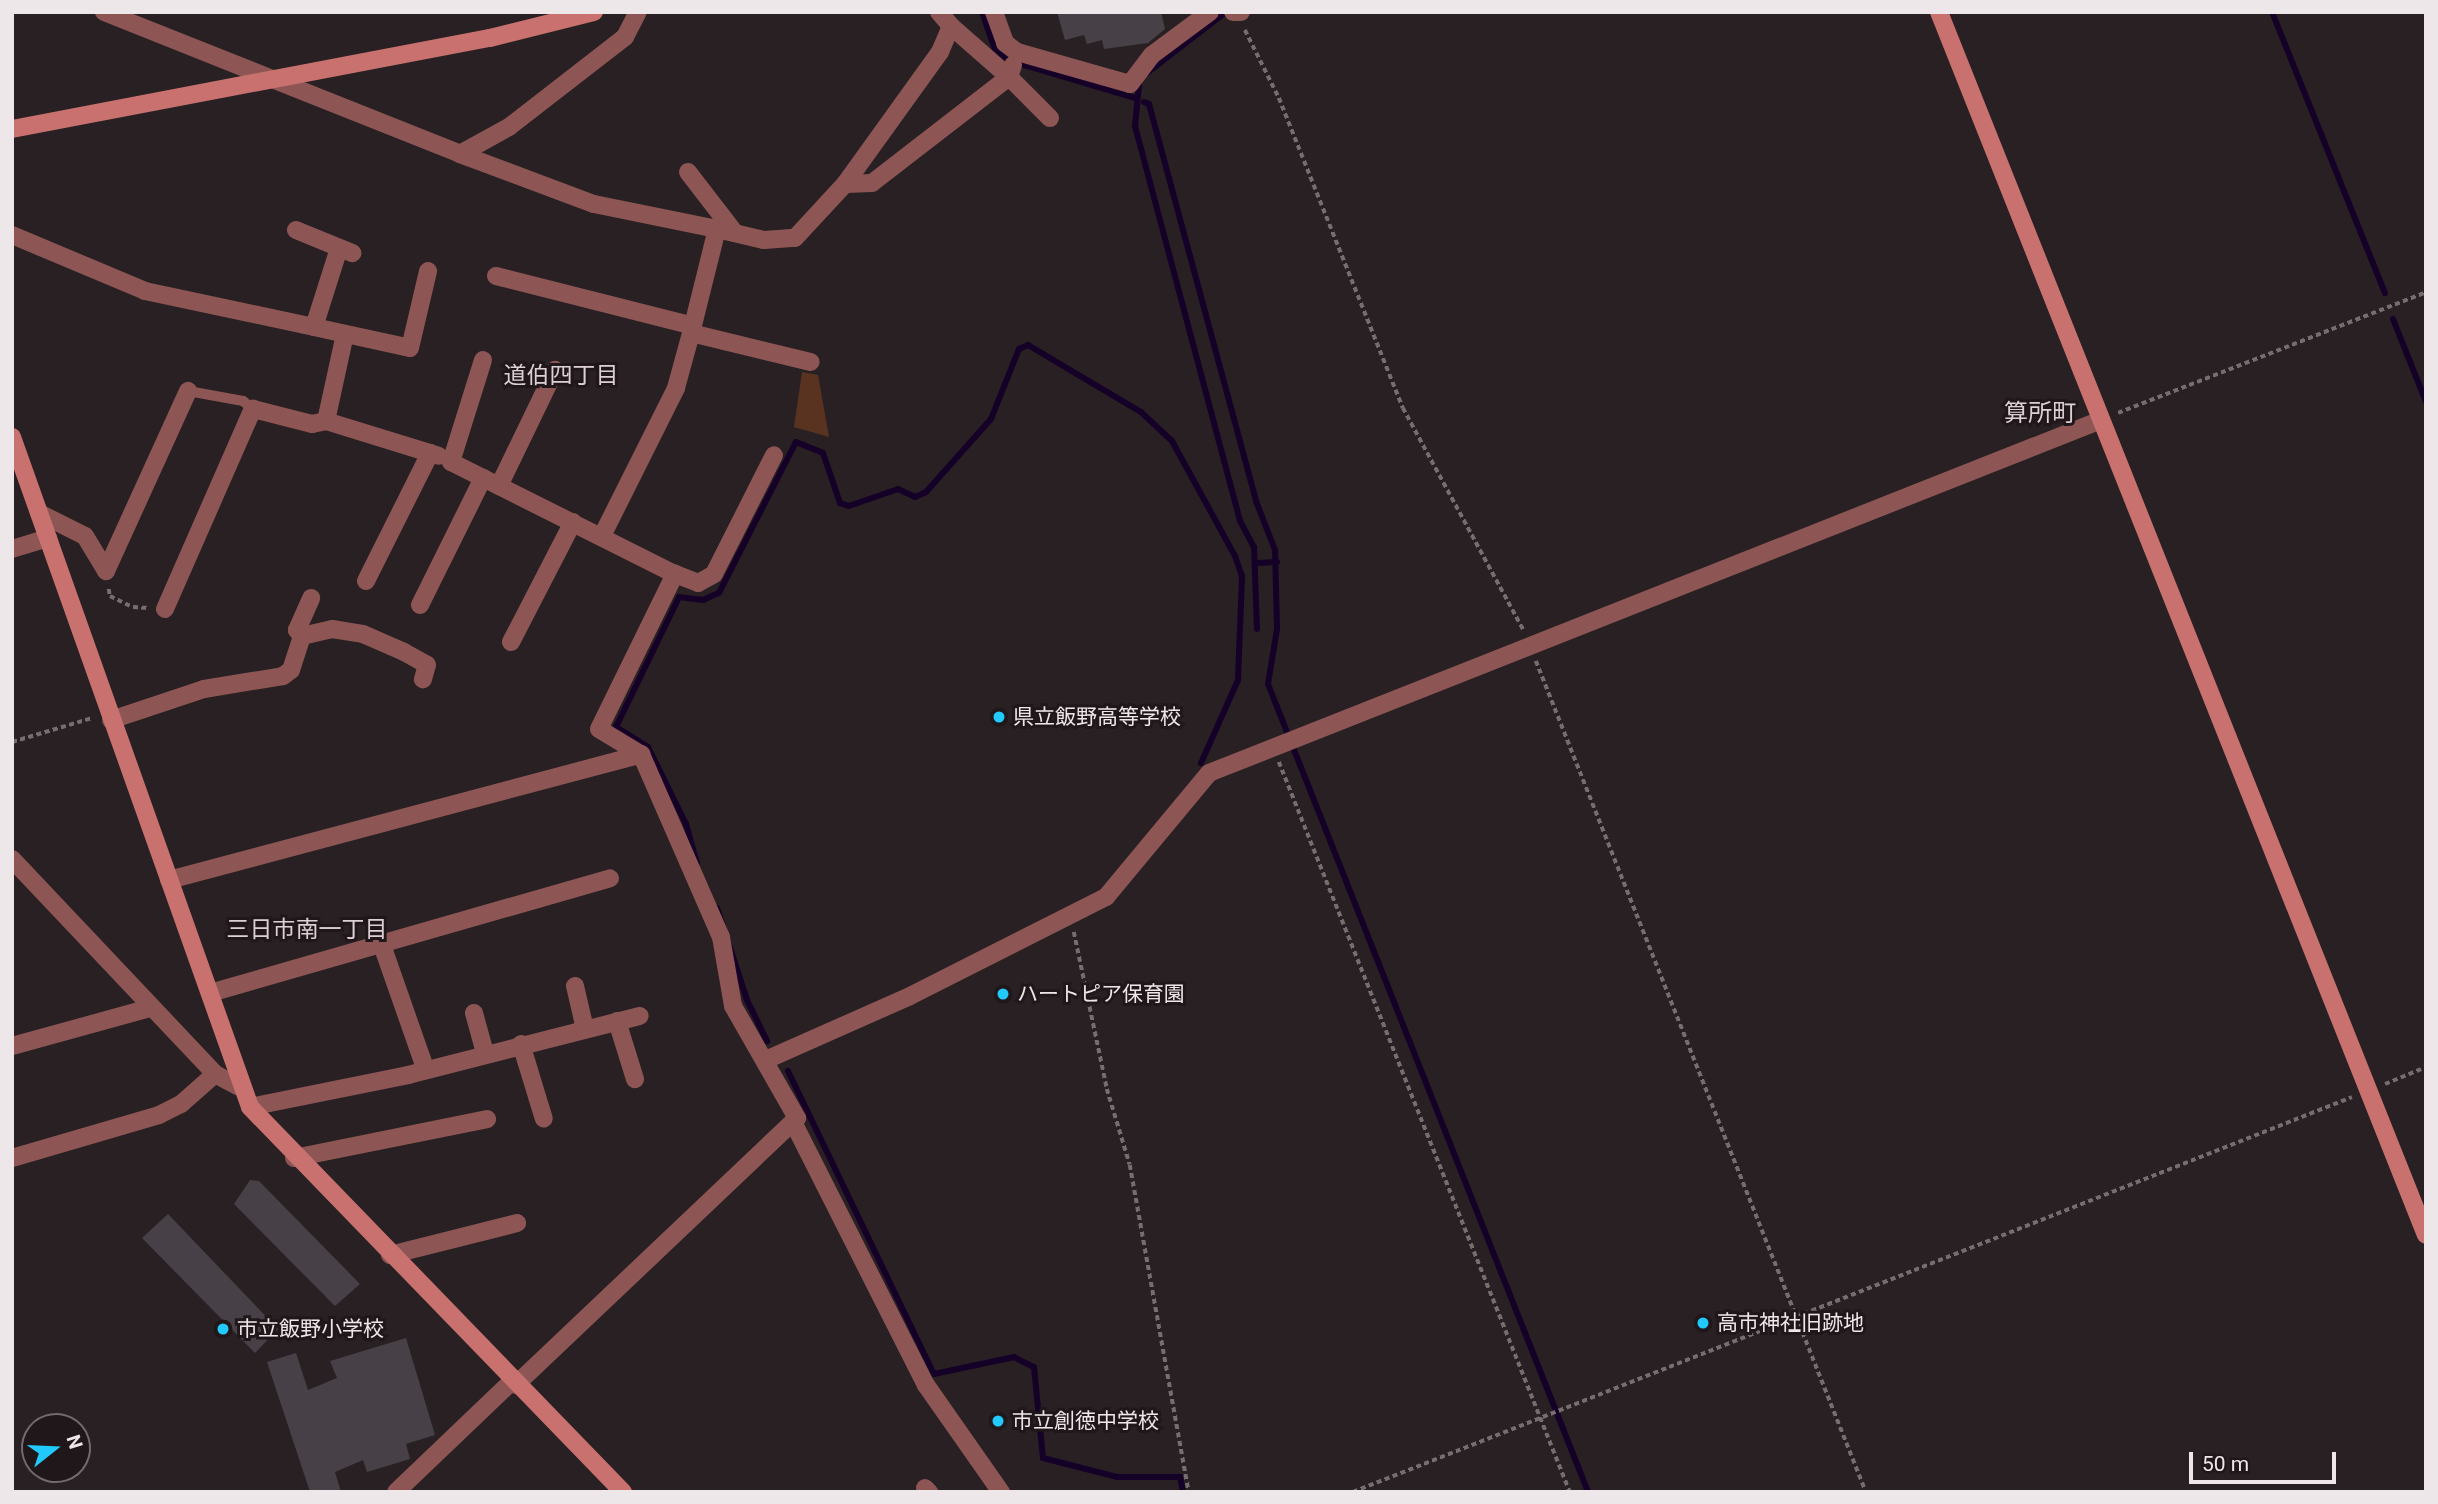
<!DOCTYPE html>
<html>
<head>
<meta charset="utf-8">
<style>
  body { margin:0 }
  #map { position:relative; width:2438px; height:1504px; overflow:hidden; background:#292023; font-family:Roboto,"Noto Sans JP",sans-serif }
  div>[style] { position:absolute }
  .green>* { inset:0; background:#59331f }
  .stream>* { height:6px; margin:-3px; padding:0 3px; transform-origin:3px; border-radius:3px; background:#150028 }
  .building>* { inset:0; background:#484047 }
  .path>* { height:3.5px; margin-top:-1.75px; transform-origin:0; background:repeating-linear-gradient(90deg,#756d70 0 5px,transparent 0 8.5px) }
  .lane>* { height:10px; margin:-5px; padding:0 5px; transform-origin:5px; border-radius:5px; background:#8d5654 }
  .street>* { height:18px; margin:-9px; padding:0 9px; transform-origin:9px; border-radius:9px; background:#8d5654 }
  .secondary>* { height:18px; margin:-9px; padding:0 9px; transform-origin:9px; border-radius:9px; background:#c9716f }
  .dots>* { width:19px; height:19px; translate:-50% -50%; box-sizing:border-box; border:4px solid #20171a; border-radius:50% }
  span { translate:-50% -50%; white-space:nowrap; text-align:center; line-height:1.15; -webkit-text-stroke:6px #20171a; paint-order:stroke }
  .poi-label { font-size:21px; color:#eee7ea }
  .left { translate:0 -50%; text-align:left }
  .neighbourhood-label { font-size:23px; color:#ddd0d4 }
  .quarter-label { font-size:24px; color:#ddd0d4 }
  .frame { position:absolute; inset:0; border:14px solid #eee7ea; pointer-events:none }
  .north { position:absolute; left:21px; top:1413px; width:70px; height:70px; box-sizing:border-box; background:#20171a; border:2px solid #726a6d; border-radius:50%; rotate:72deg; font-size:19px; font-weight:700; line-height:28px; text-align:center; color:#eee7ea }
  .north::after { content:''; display:block; margin:auto; width:24px; height:32px; background:#21c9fd; clip-path:polygon(50% 0,100% 100%,50% 72%,0 100%) }
  .scale { position:absolute; left:2189px; top:1452px; width:147px; height:32px; box-sizing:border-box; border:4px solid #eee7ea; border-top:0; padding-left:9px; font-size:21px; line-height:24px; white-space:nowrap; color:#eee7ea; -webkit-text-stroke:5px #20171a; paint-order:stroke }
</style>
</head>
<body>
<div id="map">
  <div class="green">
    <i style="clip-path:polygon(802px 372px,818px 375px,829px 437px,794px 427px)"></i>
  </div>
  <div class="stream">
    <i style="left:982px;top:12px;width:39px;rotate:71deg"></i>
    <i style="left:995px;top:49px;width:16px;rotate:43deg"></i>
    <i style="left:1007px;top:60px;width:134px;rotate:16.5deg"></i>
    <i style="left:2272px;top:12px;width:303px;rotate:68.1deg"></i>
    <i style="left:1147px;top:73px;width:100px;rotate:-37.7deg"></i>
    <i style="left:1139px;top:85px;width:41px;rotate:95.6deg"></i>
    <i style="left:1135px;top:126px;width:409px;rotate:75.1deg"></i>
    <i style="left:1240px;top:521px;width:30px;rotate:62deg"></i>
    <i style="left:1254px;top:547px;width:82px;rotate:87.9deg"></i>
    <i style="left:1144px;top:102px;width:5px;rotate:22deg"></i>
    <i style="left:1149px;top:104px;width:411px;rotate:74.9deg"></i>
    <i style="left:1256px;top:501px;width:53px;rotate:68.8deg"></i>
    <i style="left:1275px;top:550px;width:79px;rotate:88.5deg"></i>
    <i style="left:1277px;top:629px;width:56px;rotate:99.3deg"></i>
    <i style="left:1268px;top:684px;width:869px;rotate:68.39deg"></i>
    <i style="left:2393px;top:319px;width:89px;rotate:68.3deg"></i>
    <i style="left:1257px;top:563px;width:20px;rotate:-3deg"></i>
    <i style="left:697px;top:863px;width:41px;rotate:-105.8deg"></i>
    <i style="left:686px;top:824px;width:86px;rotate:-116.3deg"></i>
    <i style="left:648px;top:747px;width:38px;rotate:-148deg"></i>
    <i style="left:616px;top:727px;width:144px;rotate:-64.1deg"></i>
    <i style="left:679px;top:597px;width:24px;rotate:7deg"></i>
    <i style="left:703px;top:600px;width:17px;rotate:-24deg"></i>
    <i style="left:719px;top:593px;width:169px;rotate:-63deg"></i>
    <i style="left:796px;top:442px;width:29px;rotate:22deg"></i>
    <i style="left:823px;top:453px;width:53px;rotate:71.2deg"></i>
    <i style="left:840px;top:503px;width:9px;rotate:18deg"></i>
    <i style="left:849px;top:506px;width:52px;rotate:-19.1deg"></i>
    <i style="left:898px;top:489px;width:19px;rotate:25deg"></i>
    <i style="left:915px;top:497px;width:12px;rotate:-24deg"></i>
    <i style="left:926px;top:492px;width:98px;rotate:-48.3deg"></i>
    <i style="left:991px;top:419px;width:75px;rotate:-68.2deg"></i>
    <i style="left:1019px;top:349px;width:10px;rotate:-24deg"></i>
    <i style="left:1028px;top:345px;width:131px;rotate:30.7deg"></i>
    <i style="left:1141px;top:412px;width:42px;rotate:43.1deg"></i>
    <i style="left:1172px;top:441px;width:131px;rotate:61.3deg"></i>
    <i style="left:1235px;top:556px;width:21px;rotate:71deg"></i>
    <i style="left:1242px;top:576px;width:104px;rotate:92.2deg"></i>
    <i style="left:1238px;top:680px;width:91px;rotate:114deg"></i>
    <i style="left:717px;top:908px;width:97px;rotate:71.9deg"></i>
    <i style="left:747px;top:1000px;width:46px;rotate:64deg"></i>
    <i style="left:788px;top:1071px;width:336px;rotate:64.3deg"></i>
    <i style="left:934px;top:1374px;width:82px;rotate:-12deg"></i>
    <i style="left:1014px;top:1357px;width:22px;rotate:27deg"></i>
    <i style="left:1034px;top:1367px;width:91px;rotate:84.4deg"></i>
    <i style="left:1043px;top:1458px;width:76px;rotate:14.4deg"></i>
    <i style="left:1117px;top:1477px;width:63px"></i>
    <i style="left:1180px;top:1477px;width:15px;rotate:79deg"></i>
  </div>
  <div class="building">
    <i style="clip-path:polygon(1057px 12px,1161px 12px,1165px 29px,1148px 43px,1104px 49px,1102px 40px,1087px 44px,1084px 35px,1065px 40px)"></i>
    <i style="clip-path:polygon(250px 1180px,259px 1181px,360px 1284px,335px 1306px,234px 1204px)"></i>
    <i style="clip-path:polygon(168px 1214px,278px 1329px,255px 1353px,142px 1238px)"></i>
    <i style="clip-path:polygon(406px 1338px,435px 1435px,406px 1444px,410px 1459px,367px 1472px,363px 1460px,335px 1472px,341px 1492px,310px 1492px,267px 1362px,296px 1353px,308px 1390px,337px 1378px,330px 1361px)"></i>
  </div>
  <div class="path">
    <i style="left:1245px;top:30px;width:76px;rotate:63.4deg"></i>
    <i style="left:1279px;top:98px;width:334px;rotate:68.2deg"></i>
    <i style="left:1403px;top:408px;width:254px;rotate:61.5deg"></i>
    <i style="left:2118px;top:413px;width:331px;rotate:-21.4deg"></i>
    <i style="left:109px;top:589px;width:7px;rotate:82deg"></i>
    <i style="left:110px;top:596px;width:25px;rotate:26deg"></i>
    <i style="left:133px;top:607px;width:15px;rotate:4deg"></i>
    <i style="left:1536px;top:661px;width:894px;rotate:68.34deg"></i>
    <i style="left:12px;top:742px;width:84px;rotate:-16.7deg"></i>
    <i style="left:1279px;top:762px;width:786px;rotate:68.27deg"></i>
    <i style="left:1074px;top:932px;width:160px;rotate:78.1deg"></i>
    <i style="left:1107px;top:1089px;width:79px;rotate:73.2deg"></i>
    <i style="left:1130px;top:1165px;width:332px;rotate:79.8deg"></i>
    <i style="left:2385px;top:1084px;width:44px;rotate:-22.5deg"></i>
    <i style="left:1353px;top:1492px;width:1074px;rotate:-21.57deg"></i>
  </div>
  <div class="lane">
    <i style="left:188px;top:391px;width:56px;rotate:10.3deg"></i>
    <i style="left:243px;top:401px;width:13px;rotate:39deg"></i>
  </div>
  <div class="street">
    <i style="left:104px;top:12px;width:383px;rotate:21.7deg"></i>
    <i style="left:460px;top:154px;width:56px;rotate:-28.9deg"></i>
    <i style="left:509px;top:127px;width:147px;rotate:-37.8deg"></i>
    <i style="left:625px;top:37px;width:28px;rotate:-63deg"></i>
    <i style="left:994px;top:12px;width:33px;rotate:70deg"></i>
    <i style="left:1005px;top:43px;width:15px;rotate:37deg"></i>
    <i style="left:1017px;top:52px;width:117px;rotate:15.8deg"></i>
    <i style="left:1130px;top:84px;width:36px;rotate:-53deg"></i>
    <i style="left:1152px;top:55px;width:72px;rotate:-36.6deg"></i>
    <i style="left:1233px;top:12px;width:8px"></i>
    <i style="left:1013px;top:65px;width:13px;rotate:108deg"></i>
    <i style="left:1009px;top:77px;width:58px;rotate:45deg"></i>
    <i style="left:460px;top:154px;width:143px;rotate:20.5deg"></i>
    <i style="left:594px;top:204px;width:126px;rotate:11.5deg"></i>
    <i style="left:717px;top:229px;width:107px;rotate:104deg"></i>
    <i style="left:688px;top:172px;width:77px;rotate:52.4deg"></i>
    <i style="left:845px;top:184px;width:27px;rotate:-2deg"></i>
    <i style="left:872px;top:183px;width:173px;rotate:-37.7deg"></i>
    <i style="left:1009px;top:77px;width:77px;rotate:-138.7deg"></i>
    <i style="left:717px;top:229px;width:48px;rotate:13.2deg"></i>
    <i style="left:764px;top:240px;width:31px;rotate:-4deg"></i>
    <i style="left:795px;top:238px;width:74px;rotate:-47.2deg"></i>
    <i style="left:845px;top:184px;width:163px;rotate:-54.3deg"></i>
    <i style="left:940px;top:52px;width:28px;rotate:-67deg"></i>
    <i style="left:951px;top:26px;width:18px;rotate:-131deg"></i>
    <i style="left:296px;top:230px;width:61px;rotate:22.3deg"></i>
    <i style="left:12px;top:235px;width:144px;rotate:22.8deg"></i>
    <i style="left:145px;top:291px;width:173px;rotate:12deg"></i>
    <i style="left:314px;top:327px;width:83px;rotate:-72.4deg"></i>
    <i style="left:496px;top:276px;width:203px;rotate:14.2deg"></i>
    <i style="left:314px;top:327px;width:98px;rotate:12.3deg"></i>
    <i style="left:410px;top:348px;width:79px;rotate:-76.8deg"></i>
    <i style="left:483px;top:360px;width:107px;rotate:107.4deg"></i>
    <i style="left:451px;top:462px;width:250px;rotate:26.6deg"></i>
    <i style="left:326px;top:421px;width:89px;rotate:-77.7deg"></i>
    <i style="left:499px;top:486px;width:129px;rotate:-64.2deg"></i>
    <i style="left:39px;top:513px;width:51px;rotate:26.6deg"></i>
    <i style="left:85px;top:536px;width:41px;rotate:59deg"></i>
    <i style="left:106px;top:571px;width:198px;rotate:-65.5deg"></i>
    <i style="left:602px;top:536px;width:165px;rotate:-63.4deg"></i>
    <i style="left:676px;top:388px;width:57px;rotate:-74.7deg"></i>
    <i style="left:691px;top:333px;width:123px;rotate:13.6deg"></i>
    <i style="left:12px;top:549px;width:38px;rotate:-17deg"></i>
    <i style="left:366px;top:581px;width:143px;rotate:-63.4deg"></i>
    <i style="left:430px;top:453px;width:9px;rotate:18deg"></i>
    <i style="left:420px;top:605px;width:142px;rotate:-63.6deg"></i>
    <i style="left:165px;top:609px;width:219px;rotate:-66.3deg"></i>
    <i style="left:253px;top:409px;width:61px;rotate:14.3deg"></i>
    <i style="left:312px;top:424px;width:14px;rotate:-12deg"></i>
    <i style="left:326px;top:421px;width:109px;rotate:17.1deg"></i>
    <i style="left:302px;top:636px;width:8px;rotate:-130deg"></i>
    <i style="left:297px;top:630px;width:35px;rotate:-66deg"></i>
    <i style="left:511px;top:642px;width:135px;rotate:-62.7deg"></i>
    <i style="left:111px;top:720px;width:98px;rotate:-18.4deg"></i>
    <i style="left:204px;top:689px;width:80px;rotate:-9.3deg"></i>
    <i style="left:283px;top:676px;width:10px;rotate:-37deg"></i>
    <i style="left:291px;top:670px;width:36px;rotate:-72deg"></i>
    <i style="left:302px;top:636px;width:31px;rotate:-13deg"></i>
    <i style="left:332px;top:629px;width:31px;rotate:9deg"></i>
    <i style="left:363px;top:634px;width:45px;rotate:23.7deg"></i>
    <i style="left:404px;top:652px;width:26px;rotate:29deg"></i>
    <i style="left:427px;top:665px;width:15px;rotate:106deg"></i>
    <i style="left:637px;top:752px;width:44px;rotate:-148.8deg"></i>
    <i style="left:599px;top:729px;width:173px;rotate:-63.9deg"></i>
    <i style="left:675px;top:574px;width:25px;rotate:21deg"></i>
    <i style="left:698px;top:583px;width:18px;rotate:-29deg"></i>
    <i style="left:714px;top:574px;width:133px;rotate:-63.2deg"></i>
    <i style="left:12px;top:859px;width:296px;rotate:46.6deg"></i>
    <i style="left:215px;top:1074px;width:26px;rotate:28deg"></i>
    <i style="left:169px;top:880px;width:489px;rotate:-14.9deg"></i>
    <i style="left:641px;top:754px;width:200px;rotate:66.4deg"></i>
    <i style="left:721px;top:937px;width:70px;rotate:80.1deg"></i>
    <i style="left:733px;top:1006px;width:129px;rotate:60.3deg"></i>
    <i style="left:797px;top:1118px;width:388px;rotate:136.5deg"></i>
    <i style="left:382px;top:945px;width:130px;rotate:70.7deg"></i>
    <i style="left:575px;top:986px;width:44px;rotate:76.9deg"></i>
    <i style="left:210px;top:993px;width:416px;rotate:-16deg"></i>
    <i style="left:474px;top:1013px;width:41px;rotate:74.6deg"></i>
    <i style="left:617px;top:1021px;width:61px;rotate:72.8deg"></i>
    <i style="left:521px;top:1044px;width:78px;rotate:73deg"></i>
    <i style="left:12px;top:1046px;width:143px;rotate:-15.4deg"></i>
    <i style="left:768px;top:1059px;width:155px;rotate:-23.9deg"></i>
    <i style="left:910px;top:996px;width:220px;rotate:-26.8deg"></i>
    <i style="left:1106px;top:897px;width:161px;rotate:-50.3deg"></i>
    <i style="left:1209px;top:773px;width:959px;rotate:-21.59deg"></i>
    <i style="left:250px;top:1107px;width:161px;rotate:-11.4deg"></i>
    <i style="left:408px;top:1075px;width:239px;rotate:-14.3deg"></i>
    <i style="left:793px;top:1122px;width:295px;rotate:63.2deg"></i>
    <i style="left:926px;top:1385px;width:131px;rotate:55deg"></i>
    <i style="left:12px;top:1158px;width:153px;rotate:-16.3deg"></i>
    <i style="left:159px;top:1115px;width:25px;rotate:-27deg"></i>
    <i style="left:181px;top:1104px;width:45px;rotate:-41.4deg"></i>
    <i style="left:294px;top:1158px;width:197px;rotate:-11.4deg"></i>
    <i style="left:390px;top:1255px;width:131px;rotate:-14.1deg"></i>
    <i style="left:925px;top:1488px;width:6px;rotate:45deg"></i>
    <i style="left:396px;top:1492px;width:161px;rotate:-43.7deg"></i>
  </div>
  <div class="secondary">
    <i style="left:1939px;top:12px;width:1316px;rotate:68.29deg"></i>
    <i style="left:12px;top:129px;width:487px;rotate:-10.8deg"></i>
    <i style="left:490px;top:38px;width:107px;rotate:-14deg"></i>
    <i style="left:12px;top:437px;width:711px;rotate:70.44deg"></i>
    <i style="left:250px;top:1107px;width:536px;rotate:45.91deg"></i>
  </div>
  <div class="dots">
    <i style="left:999px;top:717px;background:#21c9fd"></i>
    <i style="left:1003px;top:994px;background:#21c9fd"></i>
    <i style="left:1703px;top:1323px;background:#21c9fd"></i>
    <i style="left:223px;top:1329px;background:#21c9fd"></i>
    <i style="left:998px;top:1421px;background:#21c9fd"></i>
  </div>
  <div class="poi-label">
    <span class="left" style="left:1013px;top:717px">県立飯野高等学校</span>
    <span class="left" style="left:1017px;top:994px">ハートピア保育園</span>
    <span class="left" style="left:1717px;top:1323px">高市神社旧跡地</span>
    <span class="left" style="left:237px;top:1329px">市立飯野小学校</span>
    <span class="left" style="left:1012px;top:1421px">市立創徳中学校</span>
  </div>
  <div class="neighbourhood-label">
    <span style="left:561px;top:376px">道伯四丁目</span>
    <span style="left:307px;top:930px">三日市南一丁目</span>
  </div>
  <div class="quarter-label">
    <span style="left:2040px;top:414px">算所町</span>
  </div>
  <div class="frame"></div>
  <div class="north">N</div>
  <div class="scale">50 m</div>
</div>
</body>
</html>
